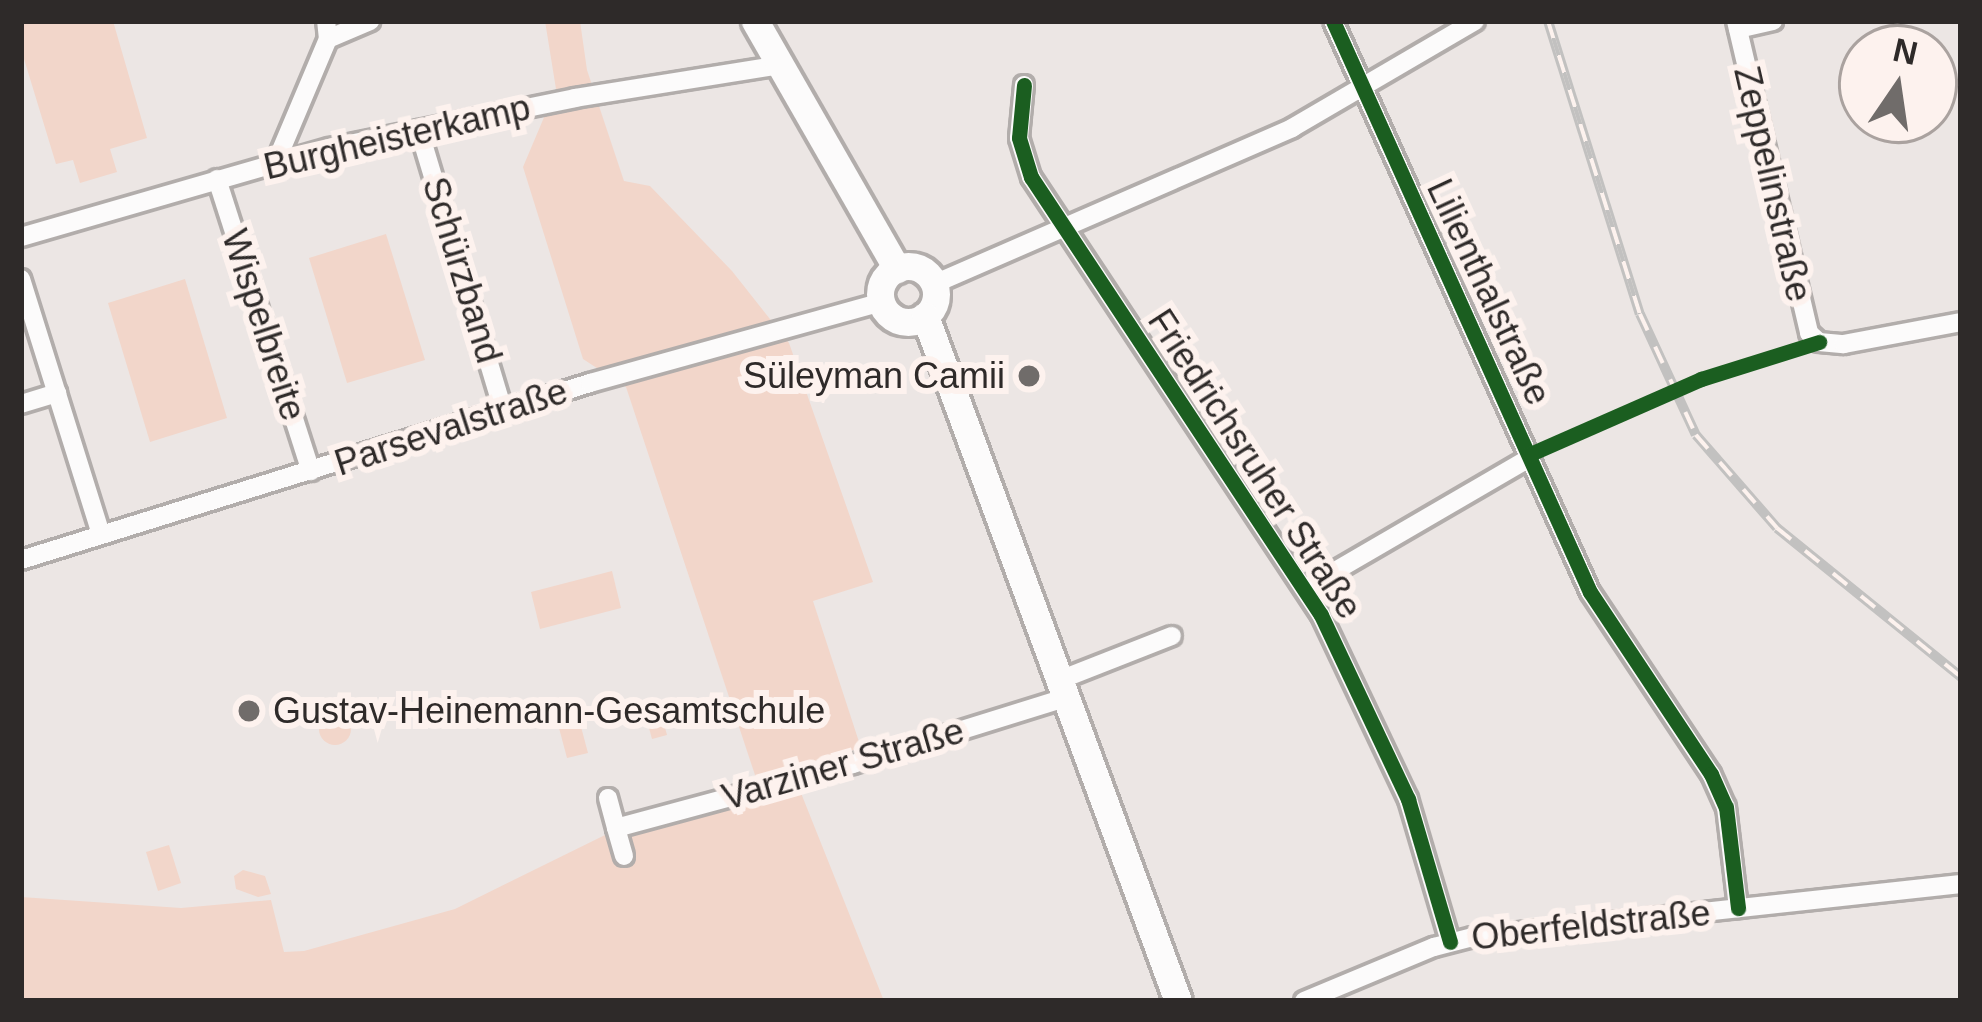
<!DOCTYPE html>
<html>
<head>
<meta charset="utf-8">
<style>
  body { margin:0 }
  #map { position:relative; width:1982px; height:1022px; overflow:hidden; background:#ece6e4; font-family:Arial,sans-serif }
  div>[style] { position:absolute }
  .green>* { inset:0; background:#f2d6ca }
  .round { border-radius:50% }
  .roads { filter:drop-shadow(3px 0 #b2adab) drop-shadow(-3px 0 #b2adab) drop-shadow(0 3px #b2adab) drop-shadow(0 -3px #b2adab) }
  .street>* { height:18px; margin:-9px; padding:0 9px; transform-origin:9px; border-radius:9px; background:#fcfbfb }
  .secondary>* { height:27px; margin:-13.5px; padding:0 13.5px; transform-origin:13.5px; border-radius:13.5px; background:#fcfbfb }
  .secondary>.ring { margin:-13.5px; padding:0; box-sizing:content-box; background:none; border:27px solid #fcfbfb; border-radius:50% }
  .rail>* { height:10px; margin-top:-5px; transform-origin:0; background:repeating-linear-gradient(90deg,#fdf2ee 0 18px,#c2c1c0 0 36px); box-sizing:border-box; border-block:3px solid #c2c1c0 }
  .cycleway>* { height:15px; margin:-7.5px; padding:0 7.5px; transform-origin:7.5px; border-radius:7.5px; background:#1b5e20 }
  .dots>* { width:33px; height:33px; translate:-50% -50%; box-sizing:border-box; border:6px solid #fdf2ee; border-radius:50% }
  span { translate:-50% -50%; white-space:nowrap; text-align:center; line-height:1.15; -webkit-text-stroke:12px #fdf2ee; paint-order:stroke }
  .street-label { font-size:36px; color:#2e2a29 }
  .poi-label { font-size:36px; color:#2e2a29 }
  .right { translate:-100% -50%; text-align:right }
  .left { translate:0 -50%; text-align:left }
  .frame { position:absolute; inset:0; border:24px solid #2e2a29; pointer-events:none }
  .north { position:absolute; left:1838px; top:24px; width:120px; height:120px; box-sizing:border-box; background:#fdf2ee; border:3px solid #aaa29f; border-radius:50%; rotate:13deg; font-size:33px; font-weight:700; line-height:48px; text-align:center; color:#2e2a29 }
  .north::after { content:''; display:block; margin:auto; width:42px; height:54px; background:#706c6a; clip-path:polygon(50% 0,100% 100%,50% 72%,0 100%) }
</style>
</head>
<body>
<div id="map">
  <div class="green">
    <i style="clip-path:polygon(113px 21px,147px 138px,110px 149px,117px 172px,80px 183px,73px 160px,56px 164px,21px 49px,21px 23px)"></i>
    <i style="clip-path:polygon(545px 21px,580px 21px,587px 70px,624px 181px,650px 186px,732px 271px,789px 343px,873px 582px,813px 601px,861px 748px,756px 778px,626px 387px,583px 359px,523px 167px,556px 89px)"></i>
    <i style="clip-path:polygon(386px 234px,425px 360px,347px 383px,309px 258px)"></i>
    <i style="clip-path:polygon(185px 279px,227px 418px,150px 442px,108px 303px)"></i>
    <i style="clip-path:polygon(612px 571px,621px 608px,540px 629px,531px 592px)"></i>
    <i style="clip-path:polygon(657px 698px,667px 735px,652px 739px,642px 702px)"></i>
    <i class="round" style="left:319px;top:713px;width:32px;height:32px"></i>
    <i style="clip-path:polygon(580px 723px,588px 753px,567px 758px,559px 728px)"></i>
    <i style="clip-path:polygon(799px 788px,884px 1001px,21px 1001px,21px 897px,181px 908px,271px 900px,284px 952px,304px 951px,455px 909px,605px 835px)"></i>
    <i style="clip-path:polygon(169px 845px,181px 883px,158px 891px,146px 852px)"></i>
    <i style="clip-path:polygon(243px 870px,265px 876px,271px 894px,258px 897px,236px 889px,234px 876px)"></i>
  </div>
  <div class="roads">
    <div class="street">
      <i style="left:1333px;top:21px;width:626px;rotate:65.77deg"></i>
      <i style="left:1590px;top:592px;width:219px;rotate:56.4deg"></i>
      <i style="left:1711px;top:774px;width:36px;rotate:66deg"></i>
      <i style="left:1726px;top:807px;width:102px;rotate:83.2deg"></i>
      <i style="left:1736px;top:21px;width:320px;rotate:76.8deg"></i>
      <i style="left:1809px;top:333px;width:13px;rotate:42deg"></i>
      <i style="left:1819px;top:342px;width:25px;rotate:5deg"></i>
      <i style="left:1844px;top:344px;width:119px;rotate:-10.6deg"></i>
      <i style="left:1738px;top:29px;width:36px;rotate:-13deg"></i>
      <i style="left:328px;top:39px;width:46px;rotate:-23.2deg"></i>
      <i style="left:1024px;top:85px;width:53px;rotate:95.4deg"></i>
      <i style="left:1019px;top:138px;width:41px;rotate:72.9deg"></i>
      <i style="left:1031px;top:177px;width:525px;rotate:56.49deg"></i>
      <i style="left:1321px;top:615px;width:204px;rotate:64.7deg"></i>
      <i style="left:1408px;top:799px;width:149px;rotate:73.6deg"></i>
      <i style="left:419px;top:130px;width:292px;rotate:73.3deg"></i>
      <i style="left:276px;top:162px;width:134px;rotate:-67.1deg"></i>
      <i style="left:328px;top:39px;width:18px;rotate:-96deg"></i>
      <i style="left:217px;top:179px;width:307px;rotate:72.2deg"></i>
      <i style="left:21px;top:237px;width:322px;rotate:-16.1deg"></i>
      <i style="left:330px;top:148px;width:250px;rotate:-11.5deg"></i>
      <i style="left:575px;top:98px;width:208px;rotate:-9.1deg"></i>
      <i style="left:21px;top:279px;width:268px;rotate:72.6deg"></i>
      <i style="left:934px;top:284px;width:391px;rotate:-23.5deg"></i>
      <i style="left:1292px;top:128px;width:212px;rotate:-30.3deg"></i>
      <i style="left:21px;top:404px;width:38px;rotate:-17deg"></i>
      <i style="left:21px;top:560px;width:596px;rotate:-17.28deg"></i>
      <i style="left:590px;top:383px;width:303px;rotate:-15.5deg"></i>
      <i style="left:1306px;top:588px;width:260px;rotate:-30.2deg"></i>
      <i style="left:1062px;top:679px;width:118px;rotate:-21.4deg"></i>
      <i style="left:608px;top:798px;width:31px;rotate:75deg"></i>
      <i style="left:616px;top:828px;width:245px;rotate:-15.1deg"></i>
      <i style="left:853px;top:764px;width:225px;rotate:-17.3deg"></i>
      <i style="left:616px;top:828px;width:29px;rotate:74deg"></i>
      <i style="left:1304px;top:1001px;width:141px;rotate:-22.6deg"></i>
      <i style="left:1434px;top:947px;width:40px;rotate:-14.4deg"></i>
      <i style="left:1473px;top:937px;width:491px;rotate:-6.2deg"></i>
    </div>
    <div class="secondary">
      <i style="left:755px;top:21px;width:286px;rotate:60.2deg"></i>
      <i class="ring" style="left:880px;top:266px;width:29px;height:29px"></i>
      <i style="left:925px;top:316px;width:730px;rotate:69.73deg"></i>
    </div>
  </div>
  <div class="rail">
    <i style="left:1548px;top:21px;width:307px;rotate:72.6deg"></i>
    <i style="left:1640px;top:314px;width:133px;rotate:65.2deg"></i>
    <i style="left:1696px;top:435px;width:123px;rotate:48.9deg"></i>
    <i style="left:1777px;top:528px;width:237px;rotate:39deg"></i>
  </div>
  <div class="cycleway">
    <i style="left:1333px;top:21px;width:626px;rotate:65.77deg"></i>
    <i style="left:1590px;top:592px;width:219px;rotate:56.4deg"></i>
    <i style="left:1711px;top:774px;width:36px;rotate:66deg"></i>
    <i style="left:1726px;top:807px;width:102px;rotate:83.2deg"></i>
    <i style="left:1024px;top:85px;width:53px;rotate:95.4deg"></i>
    <i style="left:1019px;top:138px;width:41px;rotate:72.9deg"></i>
    <i style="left:1031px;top:177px;width:525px;rotate:56.49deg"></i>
    <i style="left:1321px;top:615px;width:204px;rotate:64.7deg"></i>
    <i style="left:1408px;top:799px;width:149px;rotate:73.6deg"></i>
    <i style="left:1530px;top:454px;width:187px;rotate:-23.7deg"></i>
    <i style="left:1701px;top:379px;width:124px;rotate:-17.4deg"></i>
  </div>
  <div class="dots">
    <i style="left:1029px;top:376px;background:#706c6a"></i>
    <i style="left:249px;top:711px;background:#706c6a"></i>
  </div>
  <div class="street-label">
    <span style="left:397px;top:137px;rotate:-13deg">Burgheisterkamp</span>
    <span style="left:1773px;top:184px;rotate:77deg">Zeppelinstraße</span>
    <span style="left:462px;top:270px;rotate:73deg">Schürzband</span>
    <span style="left:1489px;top:292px;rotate:65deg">Lilienthalstraße</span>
    <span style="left:264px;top:325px;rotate:72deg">Wispelbreite</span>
    <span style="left:451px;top:427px;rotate:-18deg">Parsevalstraße</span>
    <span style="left:1255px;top:464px;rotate:57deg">Friedrichsruher Straße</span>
    <span style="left:843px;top:764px;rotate:-16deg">Varziner Straße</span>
    <span style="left:1591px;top:925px;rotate:-6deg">Oberfeldstraße</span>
  </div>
  <div class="poi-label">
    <span class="right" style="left:1005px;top:376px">Süleyman Camii</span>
    <span class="left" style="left:273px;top:711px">Gustav-Heinemann-Gesamtschule</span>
  </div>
  <div class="frame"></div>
  <div class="north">N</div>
</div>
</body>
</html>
